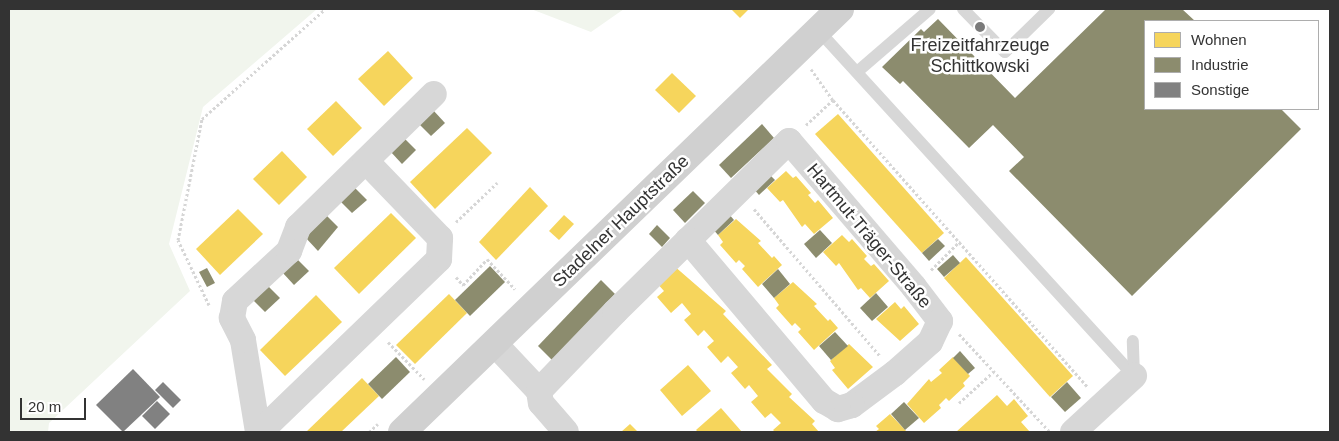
<!DOCTYPE html>
<html>
<head>
<meta charset="utf-8">
<style>
  body { margin:0 }
  #map { position:relative; width:1339px; height:441px; overflow:hidden; background:#fff; font-family:Arial,sans-serif }
  div>[style] { position:absolute }
  .green>* { inset:0; background:#f1f5ed }
  .homes>* { inset:0; background:#f6d55c }
  .industry>* { inset:0; background:#8c8c6e }
  .building>* { inset:0; background:#818181 }
  .path>* { height:3px; margin-top:-1.5px; transform-origin:0; background:repeating-linear-gradient(90deg,#d6d6d6 0 2.5px,transparent 0 5px) }
  .service>* { height:12px; margin:-6px; padding:0 6px; transform-origin:6px; border-radius:6px; background:#d7d7d7 }
  .minor>* { height:26px; margin:-13px; padding:0 13px; transform-origin:13px; border-radius:13px; background:#d7d7d7 }
  .secondary>* { height:28px; margin:-14px; padding:0 14px; transform-origin:14px; border-radius:14px; background:#d0d0d0 }
  .dots>* { width:14px; height:14px; translate:-50% -50%; box-sizing:border-box; border:2px solid #fff; border-radius:50% }
  span { translate:-50% -50%; white-space:nowrap; text-align:center; line-height:1.15; -webkit-text-stroke:5px #fff; paint-order:stroke }
  .poi-label { font-size:18px; color:#333 }
  .street-label { font-size:18px; color:#333 }
  .frame { position:absolute; inset:0; border:10px solid #333; pointer-events:none }
  .legend { position:absolute; left:1144px; top:20px; width:175px; height:90px; box-sizing:border-box; background:#fff; border:1px solid #adadad; margin:0; padding:6px 9px; list-style:none; font-size:15px; color:#333 }
  .legend li { display:flex; align-items:center; gap:10px; height:25px }
  .legend b { width:25px; border:1px solid #adadad }
  .scale { position:absolute; left:20px; top:398px; width:66px; height:22px; box-sizing:border-box; border:2px solid #333; border-top:0; padding-left:6px; font-size:15px; line-height:18px; white-space:nowrap; color:#333; -webkit-text-stroke:4px #fff; paint-order:stroke }
</style>
</head>
<body>
<div id="map">
  <div class="green">
    <i style="clip-path:polygon(9px 9px,317px 9px,203px 107px,169px 244px,190px 291px,49px 423px,48px 432px,9px 432px)"></i>
    <i style="clip-path:polygon(531px 9px,624px 9px,591px 32px)"></i>
  </div>
  <div class="homes">
    <i style="clip-path:polygon(731px 9px,749px 9px,740px 18px)"></i>
    <i style="clip-path:polygon(388px 51px,413px 78px,384px 106px,358px 79px)"></i>
    <i style="clip-path:polygon(672px 73px,696px 96px,679px 113px,655px 90px)"></i>
    <i style="clip-path:polygon(336px 101px,362px 128px,333px 156px,307px 129px)"></i>
    <i style="clip-path:polygon(838px 114px,944px 233px,922px 253px,815px 134px)"></i>
    <i style="clip-path:polygon(467px 128px,492px 153px,435px 209px,410px 182px)"></i>
    <i style="clip-path:polygon(282px 151px,307px 177px,279px 205px,253px 179px)"></i>
    <i style="clip-path:polygon(786px 171px,793px 178px,796px 176px,811px 193px,808px 195px,815px 203px,818px 200px,833px 218px,814px 234px,805px 224px,802px 227px,783px 200px,780px 202px,767px 188px)"></i>
    <i style="clip-path:polygon(530px 187px,548px 206px,496px 260px,479px 242px)"></i>
    <i style="clip-path:polygon(238px 209px,263px 234px,220px 275px,196px 249px)"></i>
    <i style="clip-path:polygon(391px 213px,416px 238px,359px 294px,334px 268px)"></i>
    <i style="clip-path:polygon(564px 215px,574px 224px,559px 240px,549px 231px)"></i>
    <i style="clip-path:polygon(736px 219px,761px 241px,758px 243px,772px 258px,774px 256px,782px 265px,758px 287px,742px 269px,745px 266px,739px 260px,736px 263px,720px 245px,723px 242px,718px 235px)"></i>
    <i style="clip-path:polygon(842px 235px,849px 242px,852px 239px,867px 256px,864px 259px,871px 266px,874px 264px,889px 281px,870px 298px,861px 288px,858px 290px,839px 263px,836px 266px,823px 252px)"></i>
    <i style="clip-path:polygon(966px 257px,1073px 376px,1050px 397px,944px 278px)"></i>
    <i style="clip-path:polygon(673px 265px,726px 311px,723px 314px,772px 365px,767px 369px,792px 394px,789px 397px,815px 421px,812px 424px,819px 432px,775px 432px,773px 430px,781px 423px,771px 413px,765px 418px,751px 402px,758px 396px,749px 385px,745px 389px,731px 373px,738px 367px,728px 356px,721px 363px,707px 347px,714px 341px,704px 330px,698px 336px,684px 320px,691px 314px,682px 303px,671px 313px,657px 297px,664px 291px,655px 281px)"></i>
    <i style="clip-path:polygon(793px 282px,817px 304px,814px 306px,828px 321px,830px 319px,838px 328px,814px 350px,798px 332px,801px 329px,795px 323px,792px 326px,776px 308px,779px 305px,774px 298px)"></i>
    <i style="clip-path:polygon(449px 294px,467px 313px,415px 364px,396px 345px)"></i>
    <i style="clip-path:polygon(316px 295px,342px 322px,285px 376px,260px 350px)"></i>
    <i style="clip-path:polygon(895px 302px,901px 309px,904px 306px,919px 324px,900px 341px,876px 319px)"></i>
    <i style="clip-path:polygon(849px 344px,873px 367px,848px 389px,832px 370px,835px 368px,830px 361px)"></i>
    <i style="clip-path:polygon(953px 357px,970px 376px,963px 383px,965px 386px,949px 401px,946px 398px,939px 405px,941px 408px,924px 423px,907px 404px,929px 379px,931px 382px,942px 373px,939px 370px)"></i>
    <i style="clip-path:polygon(688px 365px,711px 391px,682px 416px,660px 390px)"></i>
    <i style="clip-path:polygon(362px 378px,379px 396px,341px 432px,306px 432px)"></i>
    <i style="clip-path:polygon(997px 395px,1007px 406px,1014px 399px,1028px 416px,1021px 422px,1030px 432px,956px 432px)"></i>
    <i style="clip-path:polygon(721px 408px,742px 432px,698px 432px,696px 430px)"></i>
    <i style="clip-path:polygon(890px 414px,907px 432px,875px 432px,879px 429px,876px 426px)"></i>
    <i style="clip-path:polygon(630px 424px,638px 432px,621px 432px)"></i>
  </div>
  <div class="industry">
    <i style="clip-path:polygon(1106px 9px,1182px 9px,1195px 21px,1145px 21px,1145px 109px,1281px 109px,1301px 129px,1132px 296px,1009px 171px,1024px 157px,993px 125px,969px 148px,903px 81px,900px 84px,882px 67px,921px 29px,924px 32px,938px 19px,1015px 98px)"></i>
    <i style="clip-path:polygon(433px 110px,445px 123px,431px 136px,419px 124px)"></i>
    <i style="clip-path:polygon(762px 124px,774px 138px,731px 178px,719px 165px)"></i>
    <i style="clip-path:polygon(404px 138px,416px 150px,402px 164px,390px 151px)"></i>
    <i style="clip-path:polygon(769px 174px,775px 180px,759px 195px,753px 188px)"></i>
    <i style="clip-path:polygon(354px 187px,367px 200px,352px 213px,340px 201px)"></i>
    <i style="clip-path:polygon(693px 191px,705px 203px,685px 223px,673px 210px)"></i>
    <i style="clip-path:polygon(728px 213px,734px 220px,718px 235px,712px 228px)"></i>
    <i style="clip-path:polygon(326px 215px,338px 227px,318px 251px,305px 237px)"></i>
    <i style="clip-path:polygon(657px 225px,670px 238px,662px 247px,649px 234px)"></i>
    <i style="clip-path:polygon(820px 230px,832px 243px,816px 258px,804px 244px)"></i>
    <i style="clip-path:polygon(938px 239px,945px 246px,929px 261px,922px 253px)"></i>
    <i style="clip-path:polygon(953px 255px,960px 263px,944px 277px,937px 269px)"></i>
    <i style="clip-path:polygon(297px 259px,309px 271px,294px 285px,282px 272px)"></i>
    <i style="clip-path:polygon(490px 266px,505px 282px,470px 316px,455px 300px)"></i>
    <i style="clip-path:polygon(207px 268px,215px 283px,207px 287px,199px 272px)"></i>
    <i style="clip-path:polygon(778px 269px,790px 284px,774px 298px,762px 284px)"></i>
    <i style="clip-path:polygon(601px 280px,615px 294px,552px 360px,538px 346px)"></i>
    <i style="clip-path:polygon(268px 286px,280px 298px,265px 312px,253px 300px)"></i>
    <i style="clip-path:polygon(876px 293px,888px 307px,872px 321px,860px 308px)"></i>
    <i style="clip-path:polygon(835px 332px,848px 346px,831px 360px,819px 346px)"></i>
    <i style="clip-path:polygon(960px 351px,975px 368px,968px 374px,953px 358px)"></i>
    <i style="clip-path:polygon(396px 357px,410px 372px,382px 399px,368px 384px)"></i>
    <i style="clip-path:polygon(1067px 382px,1081px 398px,1065px 412px,1051px 397px)"></i>
    <i style="clip-path:polygon(904px 402px,919px 418px,905px 430px,891px 414px)"></i>
  </div>
  <div class="building">
    <i style="clip-path:polygon(133px 369px,160px 397px,123px 432px,96px 405px)"></i>
    <i style="clip-path:polygon(163px 382px,181px 400px,173px 408px,155px 390px)"></i>
    <i style="clip-path:polygon(157px 401px,170px 414px,155px 429px,142px 416px)"></i>
  </div>
  <div class="path">
    <i style="left:811px;top:69px;width:38px;rotate:55deg"></i>
    <i style="left:833px;top:100px;width:384px;rotate:48.4deg"></i>
    <i style="left:806px;top:125px;width:37px;rotate:-43deg"></i>
    <i style="left:754px;top:209px;width:194px;rotate:49.4deg"></i>
    <i style="left:456px;top:222px;width:57px;rotate:-43.6deg"></i>
    <i style="left:931px;top:270px;width:41px;rotate:-45deg"></i>
    <i style="left:456px;top:277px;width:11px;rotate:49deg"></i>
    <i style="left:463px;top:285px;width:35px;rotate:-47deg"></i>
    <i style="left:487px;top:259px;width:41px;rotate:47deg"></i>
    <i style="left:209px;top:305px;width:72px;rotate:-115.5deg"></i>
    <i style="left:178px;top:240px;width:123px;rotate:-78.8deg"></i>
    <i style="left:202px;top:119px;width:165px;rotate:-41.8deg"></i>
    <i style="left:959px;top:334px;width:134px;rotate:47.1deg"></i>
    <i style="left:388px;top:342px;width:52px;rotate:45.8deg"></i>
    <i style="left:959px;top:403px;width:47px;rotate:-42.4deg"></i>
    <i style="left:369px;top:432px;width:12px;rotate:-42deg"></i>
  </div>
  <div class="service">
    <i style="left:963px;top:9px;width:60px;rotate:45.7deg"></i>
    <i style="left:1005px;top:52px;width:62px;rotate:-44.3deg"></i>
    <i style="left:818px;top:30px;width:469px;rotate:47.6deg"></i>
    <i style="left:1134px;top:376px;width:35px;rotate:-92deg"></i>
    <i style="left:857px;top:72px;width:96px;rotate:-40.8deg"></i>
  </div>
  <div class="minor">
    <i style="left:494px;top:343px;width:66px;rotate:46.8deg"></i>
    <i style="left:539px;top:391px;width:12px;rotate:81deg"></i>
    <i style="left:541px;top:403px;width:38px;rotate:49deg"></i>
    <i style="left:539px;top:391px;width:110px;rotate:-46.1deg"></i>
    <i style="left:615px;top:312px;width:244px;rotate:-44.5deg"></i>
    <i style="left:789px;top:141px;width:192px;rotate:49.4deg"></i>
    <i style="left:914px;top:287px;width:43px;rotate:52.6deg"></i>
    <i style="left:940px;top:321px;width:23px;rotate:115deg"></i>
    <i style="left:930px;top:342px;width:47px;rotate:138.5deg"></i>
    <i style="left:895px;top:373px;width:54px;rotate:143.3deg"></i>
    <i style="left:852px;top:405px;width:15px;rotate:164deg"></i>
    <i style="left:838px;top:409px;width:16px;rotate:-150deg"></i>
    <i style="left:824px;top:401px;width:211px;rotate:-130.2deg"></i>
    <i style="left:258px;top:432px;width:93px;rotate:-99.3deg"></i>
    <i style="left:243px;top:340px;width:25px;rotate:-117deg"></i>
    <i style="left:232px;top:318px;width:17px;rotate:-80deg"></i>
    <i style="left:235px;top:301px;width:74px;rotate:-42.8deg"></i>
    <i style="left:289px;top:251px;width:26px;rotate:-69deg"></i>
    <i style="left:298px;top:227px;width:190px;rotate:-44.4deg"></i>
    <i style="left:260px;top:432px;width:249px;rotate:-44deg"></i>
    <i style="left:439px;top:259px;width:21px;rotate:-87deg"></i>
    <i style="left:440px;top:238px;width:107px;rotate:-133.9deg"></i>
    <i style="left:1073px;top:432px;width:83px;rotate:-42.6deg"></i>
  </div>
  <div class="secondary">
    <i style="left:402px;top:432px;width:609px;rotate:-44deg"></i>
  </div>
  <div class="dots">
    <i style="left:980px;top:27px;background:#7a7a7a"></i>
  </div>
  <div class="poi-label">
    <span style="left:980px;top:56px">Freizeitfahrzeuge<br>Schittkowski</span>
  </div>
  <div class="street-label">
    <span style="left:621px;top:221px;rotate:-44deg">Stadelner Hauptstraße</span>
    <span style="left:869px;top:236px;rotate:50deg">Hartmut-Träger-Straße</span>
  </div>
  <div class="frame"></div>
  <ul class="legend">
  <li><b style="height:14px;background:#f6d55c"></b>Wohnen</li>
  <li><b style="height:14px;background:#8c8c6e"></b>Industrie</li>
  <li><b style="height:14px;background:#818181"></b>Sonstige</li>
  </ul>
  <div class="scale">20 m</div>
</div>
</body>
</html>
